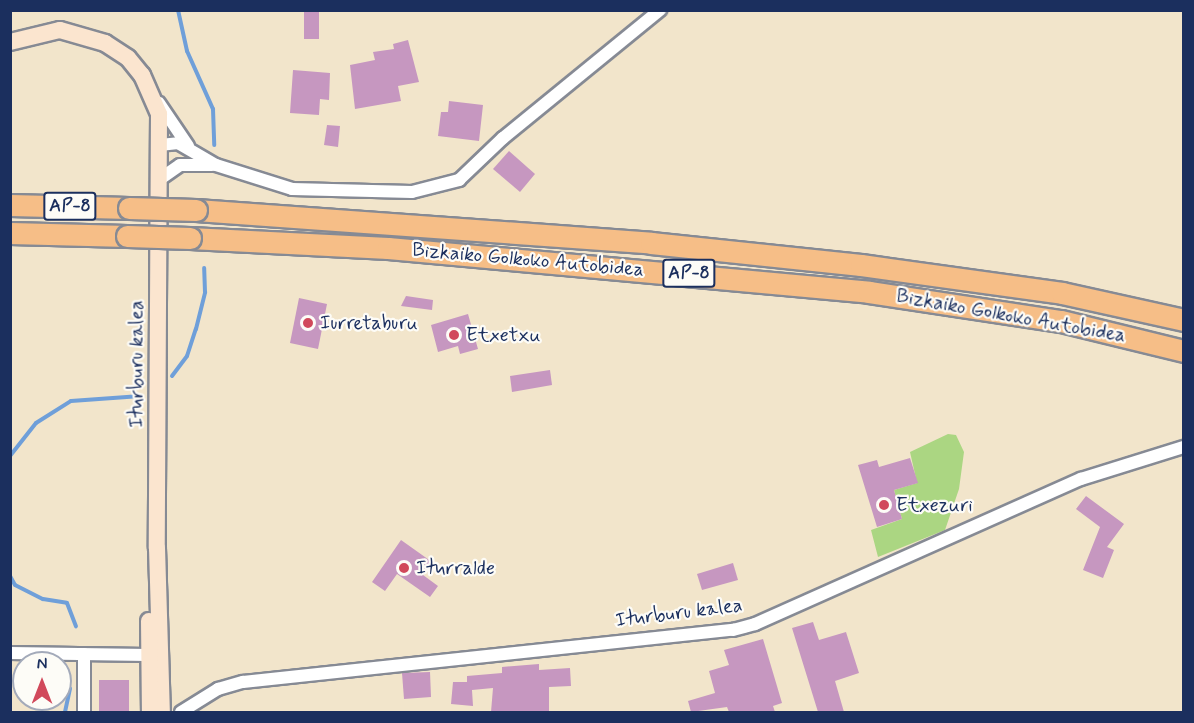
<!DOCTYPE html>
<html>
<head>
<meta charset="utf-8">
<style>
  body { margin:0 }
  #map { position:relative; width:1194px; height:723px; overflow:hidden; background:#f2e5cb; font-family:Mynerve,sans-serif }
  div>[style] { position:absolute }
  .green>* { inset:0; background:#abd682 }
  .stream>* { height:4px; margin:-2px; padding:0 2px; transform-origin:2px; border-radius:2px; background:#6f9fd9 }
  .building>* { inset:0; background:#c697c0 }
  .roads { filter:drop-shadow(2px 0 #868a94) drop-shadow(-2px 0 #868a94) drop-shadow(0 2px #868a94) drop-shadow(0 -2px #868a94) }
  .street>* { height:12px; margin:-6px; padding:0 6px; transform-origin:6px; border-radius:6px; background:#fff }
  .secondary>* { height:16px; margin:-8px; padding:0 8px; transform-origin:8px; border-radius:8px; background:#fbe5cf }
  .highway>* { height:21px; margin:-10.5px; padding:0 10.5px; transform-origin:10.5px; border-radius:10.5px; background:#f6be87 }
  .bridges { filter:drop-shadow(2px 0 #868a94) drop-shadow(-2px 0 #868a94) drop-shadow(0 2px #868a94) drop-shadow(0 -2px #868a94) }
  .highway-bridge>* { height:21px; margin:-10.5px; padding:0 10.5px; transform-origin:10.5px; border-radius:10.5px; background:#f6be87 }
  .dots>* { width:16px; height:16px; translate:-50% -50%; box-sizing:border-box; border:3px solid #fdfcf7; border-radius:50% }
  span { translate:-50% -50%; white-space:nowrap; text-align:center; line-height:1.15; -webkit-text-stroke:4.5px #fdfcf7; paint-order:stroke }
  .shield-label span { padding:2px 4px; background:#fdfcf7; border:2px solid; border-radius:4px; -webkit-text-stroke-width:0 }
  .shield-label { font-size:18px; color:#1b2f5e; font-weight:700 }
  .street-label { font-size:20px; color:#1b2f5e }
  .poi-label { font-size:20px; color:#1b2f5e }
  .left { translate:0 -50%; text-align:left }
  .frame { position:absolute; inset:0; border:12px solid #1b2f5e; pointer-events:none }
  .north { position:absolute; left:12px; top:651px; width:60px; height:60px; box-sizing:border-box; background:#fdfcf7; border:2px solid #a3aaba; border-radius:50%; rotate:0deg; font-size:16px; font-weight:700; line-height:24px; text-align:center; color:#1b2f5e }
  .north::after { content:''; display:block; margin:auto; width:21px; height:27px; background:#d1495b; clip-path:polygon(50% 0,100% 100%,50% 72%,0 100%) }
</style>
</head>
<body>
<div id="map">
  <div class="green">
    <i style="clip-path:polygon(948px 434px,956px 435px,964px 452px,959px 489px,945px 530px,878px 557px,871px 530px,902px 519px,894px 490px,917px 483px,910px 452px)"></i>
  </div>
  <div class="stream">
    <i style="left:178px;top:10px;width:42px;rotate:77.6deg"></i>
    <i style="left:187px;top:51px;width:64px;rotate:65.9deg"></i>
    <i style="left:213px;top:109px;width:36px;rotate:88deg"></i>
    <i style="left:172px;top:376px;width:25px;rotate:-53deg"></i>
    <i style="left:187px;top:356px;width:28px;rotate:-72deg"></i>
    <i style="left:196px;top:329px;width:38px;rotate:-76deg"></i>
    <i style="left:205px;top:292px;width:24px;rotate:-92deg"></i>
    <i style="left:10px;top:456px;width:42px;rotate:-51.8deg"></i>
    <i style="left:36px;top:423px;width:41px;rotate:-32.2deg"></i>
    <i style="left:71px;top:401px;width:70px;rotate:-4.1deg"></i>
    <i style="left:10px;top:576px;width:10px;rotate:61deg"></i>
    <i style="left:15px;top:585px;width:31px;rotate:27deg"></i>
    <i style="left:43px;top:599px;width:24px;rotate:9deg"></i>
    <i style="left:67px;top:603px;width:25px;rotate:69deg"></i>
    <i style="left:65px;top:712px;width:24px;rotate:-78deg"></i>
  </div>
  <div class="building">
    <i style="clip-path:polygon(304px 11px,319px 11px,319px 39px,304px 39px)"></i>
    <i style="clip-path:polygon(408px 40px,419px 82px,398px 86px,401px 101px,355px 109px,350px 65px,375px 60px,373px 52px,394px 49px,393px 44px)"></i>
    <i style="clip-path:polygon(293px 70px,330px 73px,329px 100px,320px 99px,319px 115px,290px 113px)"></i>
    <i style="clip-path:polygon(449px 101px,483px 105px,479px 141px,438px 136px,441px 112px,448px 112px)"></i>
    <i style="clip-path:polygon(327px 125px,340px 126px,338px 147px,324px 145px)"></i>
    <i style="clip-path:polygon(509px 151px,535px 174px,520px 192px,493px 169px)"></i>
    <i style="clip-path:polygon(406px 296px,433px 300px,432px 310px,401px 306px)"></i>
    <i style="clip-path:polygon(299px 298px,327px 304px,318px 349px,290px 343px)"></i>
    <i style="clip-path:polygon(468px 314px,478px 349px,460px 354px,458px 346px,438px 352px,431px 325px)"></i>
    <i style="clip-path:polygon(550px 370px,552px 385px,512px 392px,510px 376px)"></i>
    <i style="clip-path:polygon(910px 458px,918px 483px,894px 490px,902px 519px,877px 527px,858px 465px,877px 460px,879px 467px)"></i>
    <i style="clip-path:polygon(1086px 496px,1124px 524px,1107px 547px,1114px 550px,1103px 578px,1083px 570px,1100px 527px,1076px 509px)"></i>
    <i style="clip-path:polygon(401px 540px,432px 562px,423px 575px,438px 586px,430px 597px,397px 574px,385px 591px,372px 582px)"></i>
    <i style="clip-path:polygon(733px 563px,738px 580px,702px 590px,697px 574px)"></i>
    <i style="clip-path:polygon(813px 622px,819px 640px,846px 632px,859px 673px,835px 681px,844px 712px,818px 712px,792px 628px)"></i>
    <i style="clip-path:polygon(763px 639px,782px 703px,773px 706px,775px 712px,729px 712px,727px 707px,691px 712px,688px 701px,715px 693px,709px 671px,729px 665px,724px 650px)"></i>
    <i style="clip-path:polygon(539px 664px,539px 670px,570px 668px,571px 686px,549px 687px,549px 712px,491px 712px,493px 688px,472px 690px,473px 706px,451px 704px,453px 682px,467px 682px,467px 676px,502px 673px,502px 667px)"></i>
    <i style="clip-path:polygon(430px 672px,431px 697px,404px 699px,402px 673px)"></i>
    <i style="clip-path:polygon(99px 680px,129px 680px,129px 712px,99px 712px)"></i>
  </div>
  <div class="roads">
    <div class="street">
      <i style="left:159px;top:103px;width:52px;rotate:56deg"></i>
      <i style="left:160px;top:145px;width:18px;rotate:-6deg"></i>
      <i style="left:178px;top:143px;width:44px;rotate:30.1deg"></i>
      <i style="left:216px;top:165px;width:80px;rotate:17.5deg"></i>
      <i style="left:292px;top:189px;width:120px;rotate:1.4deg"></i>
      <i style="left:412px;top:192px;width:49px;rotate:-14.3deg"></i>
      <i style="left:459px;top:180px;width:61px;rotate:-43.7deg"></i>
      <i style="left:503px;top:138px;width:203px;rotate:-39.2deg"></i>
      <i style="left:160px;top:179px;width:24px;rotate:-35deg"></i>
      <i style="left:180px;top:165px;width:32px"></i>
      <i style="left:10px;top:653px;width:138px;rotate:0.8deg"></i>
      <i style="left:84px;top:654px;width:58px;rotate:90deg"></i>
      <i style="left:181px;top:712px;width:44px;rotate:-31.9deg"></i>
      <i style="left:218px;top:689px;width:26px;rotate:-16deg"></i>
      <i style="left:243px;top:682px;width:493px;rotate:-6.1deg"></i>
      <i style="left:733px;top:630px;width:23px;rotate:-15deg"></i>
      <i style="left:755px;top:624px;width:357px;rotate:-24deg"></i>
      <i style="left:1081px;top:479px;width:108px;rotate:-17.3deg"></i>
    </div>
    <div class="secondary">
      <i style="left:10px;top:42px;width:51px;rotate:-13.5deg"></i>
      <i style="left:60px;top:30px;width:47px;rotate:16.1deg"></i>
      <i style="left:105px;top:43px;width:27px;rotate:33deg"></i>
      <i style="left:128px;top:58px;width:22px;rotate:51deg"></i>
      <i style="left:142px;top:75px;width:43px;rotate:66.4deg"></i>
      <i style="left:159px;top:114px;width:434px;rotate:90.3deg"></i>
      <i style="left:157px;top:548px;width:164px;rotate:88.3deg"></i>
      <i style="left:149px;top:621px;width:91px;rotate:89.4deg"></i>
    </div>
    <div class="highway">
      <i style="left:10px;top:205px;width:119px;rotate:1.4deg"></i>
      <i style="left:196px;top:210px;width:456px;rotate:4.1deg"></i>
      <i style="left:651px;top:243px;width:211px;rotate:6deg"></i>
      <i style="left:861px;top:265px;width:203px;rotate:7.9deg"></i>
      <i style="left:1062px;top:293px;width:125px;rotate:12.5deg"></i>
      <i style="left:10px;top:233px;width:117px;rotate:1.5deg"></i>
      <i style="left:190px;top:238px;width:198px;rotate:2.9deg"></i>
      <i style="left:388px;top:248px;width:483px;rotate:5.2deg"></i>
      <i style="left:869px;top:292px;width:194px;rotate:8.6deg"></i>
      <i style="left:1061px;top:321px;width:127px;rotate:13.7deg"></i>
    </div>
  </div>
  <div class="bridges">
    <div class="highway-bridge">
      <i style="left:129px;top:208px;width:67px;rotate:1.7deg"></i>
      <i style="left:127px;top:236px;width:63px;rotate:1.8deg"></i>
    </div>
  </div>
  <div class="dots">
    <i style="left:308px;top:323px;background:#d1495b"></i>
    <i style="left:454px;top:335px;background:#d1495b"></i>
    <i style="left:884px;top:505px;background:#d1495b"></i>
    <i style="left:404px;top:568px;background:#d1495b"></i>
  </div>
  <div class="shield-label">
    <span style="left:70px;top:206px">AP-8</span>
    <span style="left:689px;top:273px">AP-8</span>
  </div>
  <div class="street-label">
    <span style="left:528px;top:260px;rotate:5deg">Bizkaiko Golkoko Autobidea</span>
    <span style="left:1011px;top:316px;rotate:10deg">Bizkaiko Golkoko Autobidea</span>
    <span style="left:137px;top:364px;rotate:-90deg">Iturburu kalea</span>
    <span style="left:679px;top:613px;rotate:-7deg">Iturburu kalea</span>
  </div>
  <div class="poi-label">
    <span class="left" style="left:320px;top:323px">Iurretaburu</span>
    <span class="left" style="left:466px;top:335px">Etxetxu</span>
    <span class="left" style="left:896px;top:505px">Etxezuri</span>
    <span class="left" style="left:416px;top:568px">Iturralde</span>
  </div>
  <div class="frame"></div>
  <div class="north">N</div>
</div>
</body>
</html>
